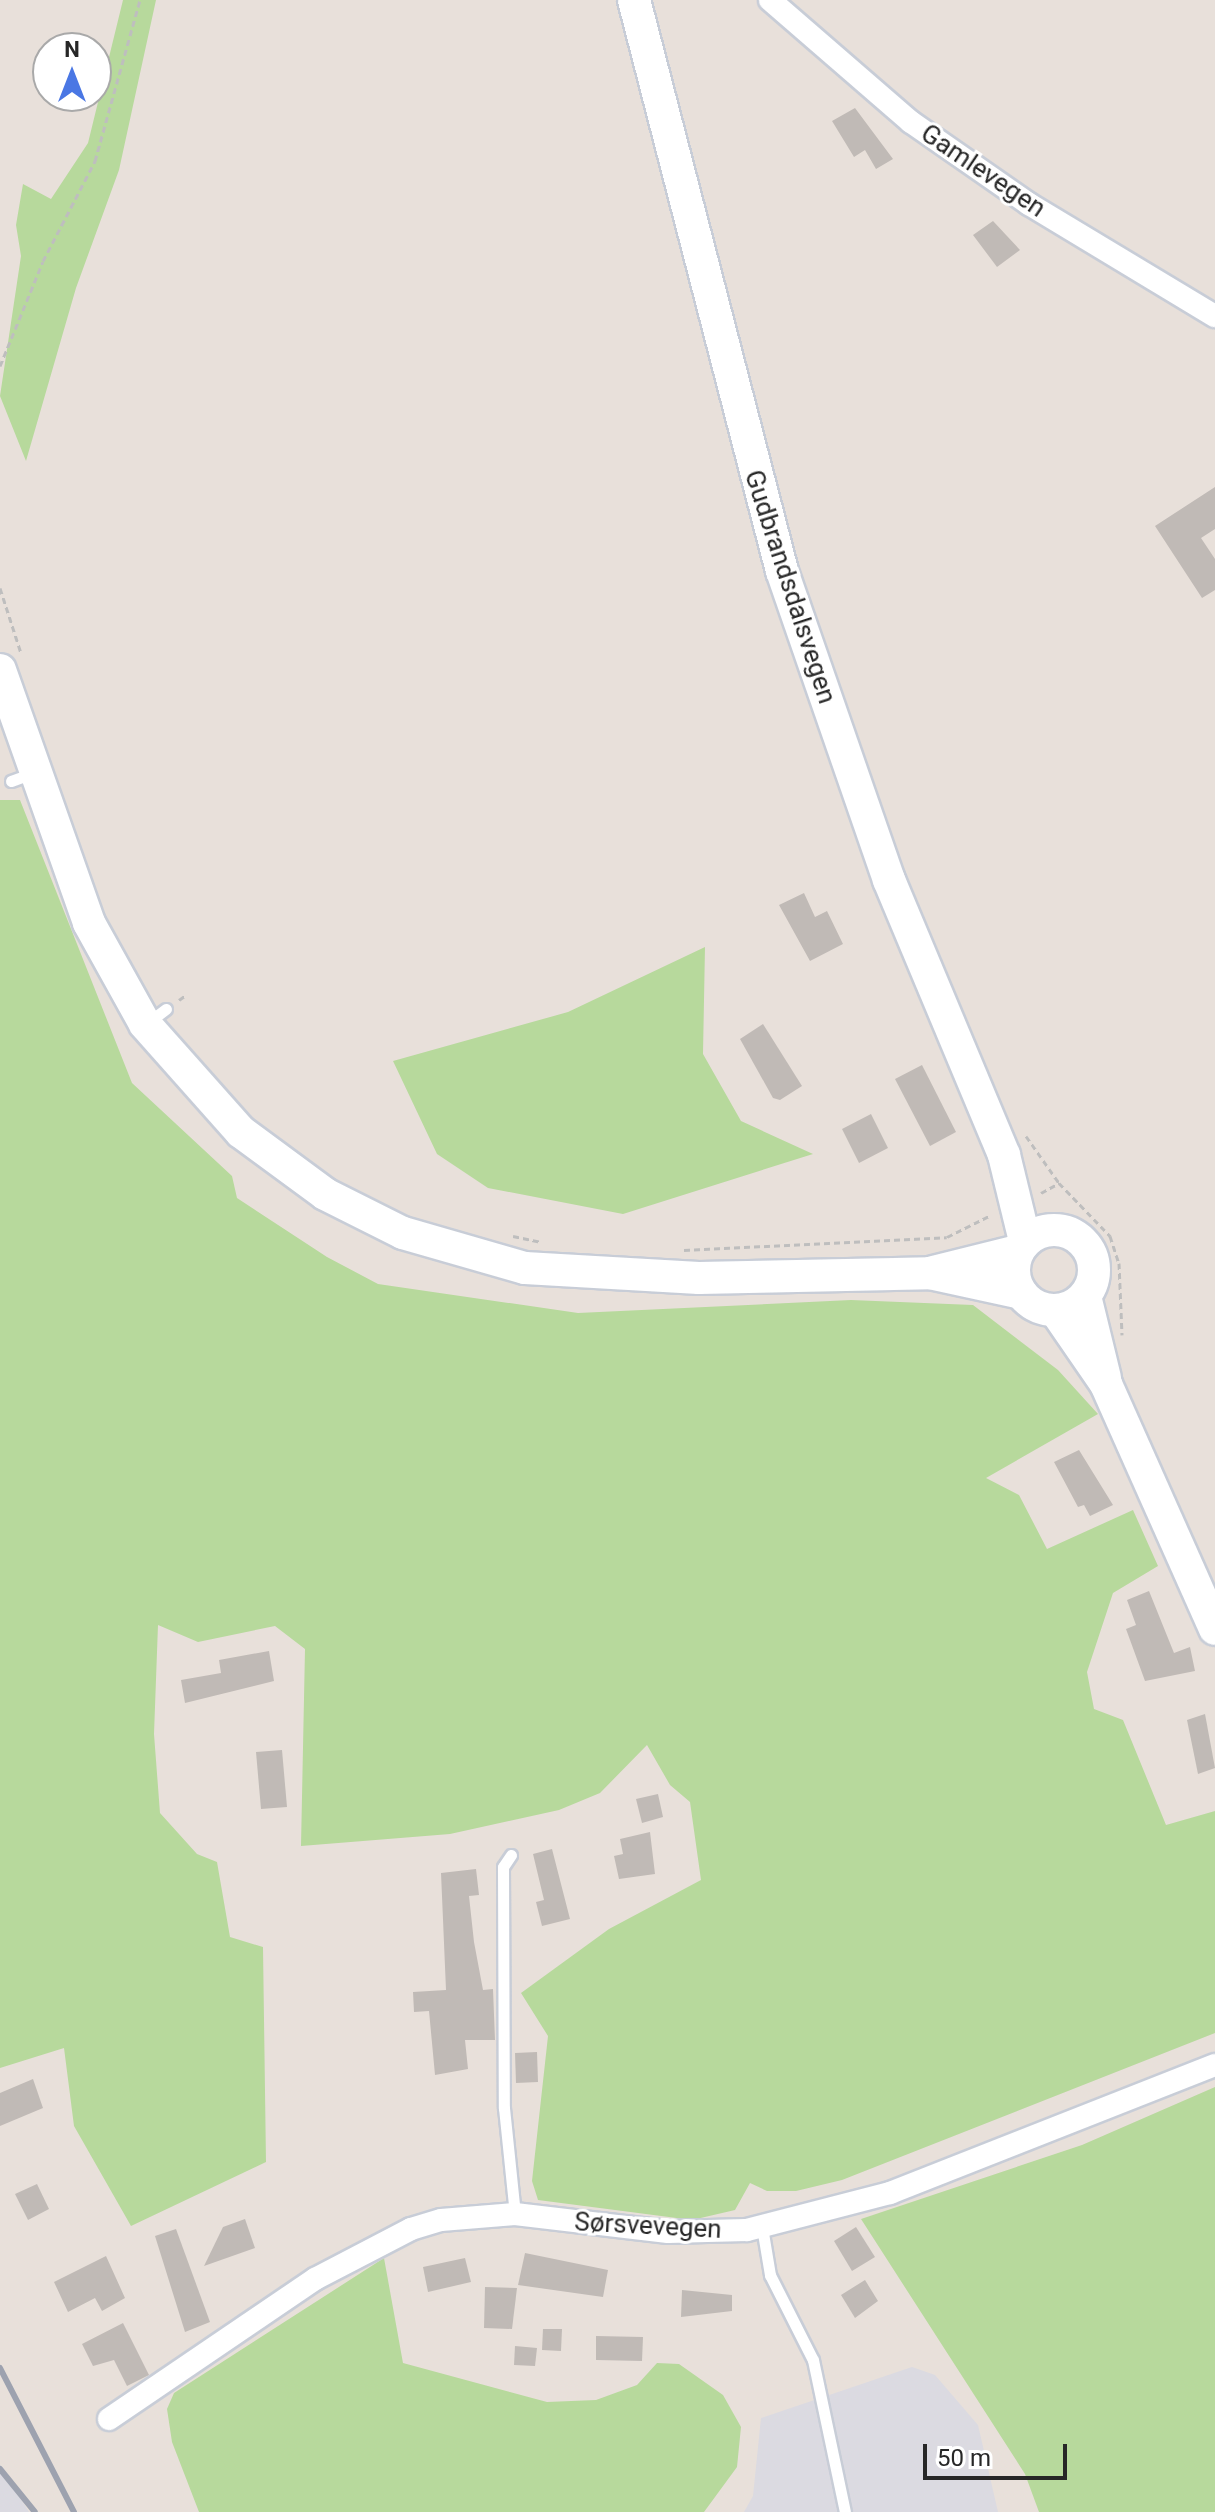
<!DOCTYPE html>
<html>
<head>
<meta charset="utf-8">
<style>
  body { margin:0 }
  #map { position:relative; width:1215px; height:2512px; overflow:hidden; background:#e8e0da; font-family:Roboto,sans-serif }
  div>[style] { position:absolute }
  .industrial>* { inset:0; background:#dbdae1 }
  .green>* { inset:0; background:#b7d99c }
  .building>* { inset:0; background:#c0bab6 }
  .path>* { height:3px; margin-top:-1.5px; transform-origin:0; background:repeating-linear-gradient(90deg,#bebebe 0 6px,transparent 0 10px) }
  .roads { filter:drop-shadow(2px 0 #c8cdd7) drop-shadow(-2px 0 #c8cdd7) drop-shadow(0 2px #c8cdd7) drop-shadow(0 -2px #c8cdd7) }
  .service>* { height:11px; margin:-5.5px; padding:0 5.5px; transform-origin:5.5px; border-radius:5.5px; background:#fff }
  .minor>* { height:22px; margin:-11px; padding:0 11px; transform-origin:11px; border-radius:11px; background:#fff }
  .secondary>* { height:32px; margin:-16px; padding:0 16px; transform-origin:16px; border-radius:16px; background:#fff }
  .secondary>.ring { margin:-16px; padding:0; box-sizing:content-box; background:none; border:32px solid #fff; border-radius:50% }
  .rail>* { height:6px; margin:-3px; padding:0 3px; transform-origin:3px; border-radius:3px; background:#9da2af }
  span { translate:-50% -50%; white-space:nowrap; text-align:center; line-height:1.15; -webkit-text-stroke:6px #fff; paint-order:stroke }
  .street-label { font-size:26px; color:#272727 }
  .north { position:absolute; left:32px; top:32px; width:80px; height:80px; box-sizing:border-box; background:#fff; border:2px solid #a9a9a9; border-radius:50%; rotate:0deg; font-size:22px; font-weight:700; line-height:32px; text-align:center; color:#272727 }
  .north::after { content:''; display:block; margin:auto; width:28px; height:36px; background:#4a77e4; clip-path:polygon(50% 0,100% 100%,50% 72%,0 100%) }
  .scale { position:absolute; left:923px; top:2444px; width:144px; height:36px; box-sizing:border-box; border:4px solid #272727; border-top:0; padding-left:10px; font-size:24px; line-height:28px; white-space:nowrap; color:#272727; -webkit-text-stroke:6px #fff; paint-order:stroke }
</style>
</head>
<body>
<div id="map">
  <div class="industrial">
    <i style="clip-path:polygon(912px 2367px,935px 2375px,978px 2425px,998px 2512px,744px 2512px,753px 2496px,761px 2418px)"></i>
    <i style="clip-path:polygon(0 2465px,29px 2512px,0 2512px)"></i>
  </div>
  <div class="green">
    <i style="clip-path:polygon(123px 0,156px 0,119px 170px,76px 288px,26px 461px,0 396px,21px 256px,16px 225px,23px 184px,51px 199px,88px 143px)"></i>
    <i style="clip-path:polygon(0 800px,20px 800px,132px 1083px,232px 1176px,237px 1198px,327px 1257px,378px 1284px,578px 1313px,851px 1300px,973px 1305px,1058px 1370px,1098px 1414px,986px 1478px,1019px 1495px,1047px 1549px,1133px 1510px,1158px 1566px,1113px 1593px,1087px 1672px,1094px 1709px,1123px 1720px,1166px 1825px,1215px 1811px,1215px 2033px,842px 2180px,796px 2191px,767px 2191px,750px 2183px,735px 2210px,692px 2220px,538px 2200px,532px 2181px,548px 2036px,521px 1993px,609px 1929px,701px 1880px,690px 1802px,670px 1785px,647px 1745px,600px 1793px,559px 1810px,450px 1834px,301px 1846px,305px 1649px,275px 1626px,198px 1642px,158px 1625px,154px 1734px,160px 1813px,197px 1854px,217px 1862px,230px 1937px,263px 1947px,266px 2162px,131px 2226px,74px 2126px,64px 2048px,0 2068px)"></i>
    <i style="clip-path:polygon(705px 947px,703px 1054px,741px 1121px,813px 1154px,623px 1214px,488px 1188px,437px 1154px,393px 1061px,568px 1012px)"></i>
    <i style="clip-path:polygon(1215px 2087px,1215px 2512px,1039px 2512px,1025px 2474px,861px 2219px,1082px 2145px)"></i>
    <i style="clip-path:polygon(384px 2258px,403px 2363px,547px 2402px,596px 2400px,637px 2385px,657px 2363px,679px 2364px,723px 2395px,741px 2427px,737px 2467px,704px 2512px,199px 2512px,172px 2442px,167px 2409px,174px 2393px)"></i>
  </div>
  <div class="building">
    <i style="clip-path:polygon(855px 108px,893px 159px,876px 169px,865px 150px,854px 157px,832px 121px)"></i>
    <i style="clip-path:polygon(993px 221px,1020px 250px,997px 267px,973px 235px)"></i>
    <i style="clip-path:polygon(1215px 487px,1215px 529px,1201px 538px,1215px 559px,1215px 590px,1202px 598px,1155px 526px)"></i>
    <i style="clip-path:polygon(804px 893px,815px 917px,827px 911px,843px 944px,810px 961px,779px 905px)"></i>
    <i style="clip-path:polygon(763px 1024px,802px 1086px,780px 1100px,773px 1098px,740px 1039px)"></i>
    <i style="clip-path:polygon(922px 1065px,956px 1132px,930px 1146px,895px 1079px)"></i>
    <i style="clip-path:polygon(871px 1114px,888px 1148px,859px 1163px,842px 1129px)"></i>
    <i style="clip-path:polygon(1079px 1450px,1113px 1505px,1090px 1516px,1084px 1505px,1078px 1507px,1054px 1462px)"></i>
    <i style="clip-path:polygon(1149px 1591px,1174px 1653px,1190px 1647px,1195px 1671px,1145px 1681px,1126px 1629px,1136px 1625px,1127px 1600px)"></i>
    <i style="clip-path:polygon(269px 1651px,274px 1681px,185px 1703px,181px 1680px,221px 1673px,219px 1660px)"></i>
    <i style="clip-path:polygon(1205px 1714px,1215px 1768px,1198px 1774px,1187px 1720px)"></i>
    <i style="clip-path:polygon(282px 1750px,287px 1807px,261px 1809px,256px 1752px)"></i>
    <i style="clip-path:polygon(658px 1794px,663px 1817px,642px 1823px,636px 1799px)"></i>
    <i style="clip-path:polygon(650px 1832px,655px 1874px,619px 1879px,614px 1856px,623px 1854px,620px 1839px)"></i>
    <i style="clip-path:polygon(552px 1849px,570px 1919px,542px 1926px,536px 1902px,544px 1900px,533px 1854px)"></i>
    <i style="clip-path:polygon(476px 1869px,479px 1895px,469px 1896px,474px 1942px,483px 1990px,493px 1989px,495px 2040px,465px 2040px,468px 2069px,435px 2075px,429px 2011px,414px 2012px,413px 1992px,446px 1990px,441px 1873px)"></i>
    <i style="clip-path:polygon(537px 2052px,538px 2082px,516px 2083px,515px 2053px)"></i>
    <i style="clip-path:polygon(33px 2079px,43px 2108px,0 2126px,0 2093px)"></i>
    <i style="clip-path:polygon(37px 2184px,49px 2209px,28px 2220px,15px 2194px)"></i>
    <i style="clip-path:polygon(245px 2219px,255px 2248px,204px 2266px,223px 2227px)"></i>
    <i style="clip-path:polygon(856px 2227px,875px 2257px,852px 2271px,834px 2241px)"></i>
    <i style="clip-path:polygon(176px 2229px,210px 2322px,185px 2332px,155px 2236px)"></i>
    <i style="clip-path:polygon(525px 2253px,608px 2270px,603px 2297px,518px 2285px)"></i>
    <i style="clip-path:polygon(106px 2256px,125px 2298px,102px 2311px,95px 2298px,68px 2312px,54px 2282px)"></i>
    <i style="clip-path:polygon(465px 2258px,471px 2282px,428px 2292px,423px 2267px)"></i>
    <i style="clip-path:polygon(865px 2280px,878px 2301px,855px 2318px,841px 2295px)"></i>
    <i style="clip-path:polygon(485px 2287px,517px 2288px,512px 2329px,484px 2328px)"></i>
    <i style="clip-path:polygon(682px 2290px,732px 2295px,732px 2311px,681px 2317px)"></i>
    <i style="clip-path:polygon(123px 2323px,149px 2375px,127px 2386px,114px 2360px,93px 2366px,82px 2344px)"></i>
    <i style="clip-path:polygon(543px 2329px,562px 2329px,561px 2351px,542px 2350px)"></i>
    <i style="clip-path:polygon(596px 2336px,643px 2337px,642px 2361px,596px 2360px)"></i>
    <i style="clip-path:polygon(515px 2346px,537px 2348px,535px 2366px,514px 2365px)"></i>
  </div>
  <div class="path">
    <i style="left:0;top:366px;width:113px;rotate:-67.7deg"></i>
    <i style="left:43px;top:261px;width:113px;rotate:-62.5deg"></i>
    <i style="left:95px;top:161px;width:167px;rotate:-74.4deg"></i>
    <i style="left:0;top:588px;width:68px;rotate:72.1deg"></i>
    <i style="left:179px;top:1000px;width:9px;rotate:-36deg"></i>
    <i style="left:1026px;top:1136px;width:57px;rotate:54.9deg"></i>
    <i style="left:1059px;top:1183px;width:74px;rotate:46.1deg"></i>
    <i style="left:1110px;top:1236px;width:28px;rotate:72deg"></i>
    <i style="left:1119px;top:1263px;width:72px;rotate:87.6deg"></i>
    <i style="left:1041px;top:1193px;width:21px;rotate:-29deg"></i>
    <i style="left:513px;top:1236px;width:29px;rotate:12deg"></i>
    <i style="left:684px;top:1250px;width:263px;rotate:-2.8deg"></i>
    <i style="left:947px;top:1237px;width:49px;rotate:-26.6deg"></i>
  </div>
  <div class="roads">
    <div class="service">
      <i style="left:11px;top:781px;width:23px;rotate:-20deg"></i>
      <i style="left:146px;top:1024px;width:25px;rotate:-37deg"></i>
      <i style="left:511px;top:1855px;width:14px;rotate:124deg"></i>
      <i style="left:503px;top:1867px;width:241px;rotate:89.8deg"></i>
      <i style="left:504px;top:2108px;width:107px;rotate:84.1deg"></i>
      <i style="left:762px;top:2227px;width:49px;rotate:80.5deg"></i>
      <i style="left:770px;top:2275px;width:95px;rotate:63.2deg"></i>
      <i style="left:813px;top:2360px;width:155px;rotate:78.1deg"></i>
    </div>
    <div class="minor">
      <i style="left:770px;top:0;width:186px;rotate:40.9deg"></i>
      <i style="left:911px;top:122px;width:144px;rotate:34.8deg"></i>
      <i style="left:1029px;top:204px;width:217px;rotate:31.1deg"></i>
      <i style="left:109px;top:2419px;width:249px;rotate:-34.2deg"></i>
      <i style="left:315px;top:2279px;width:108px;rotate:-27.5deg"></i>
      <i style="left:411px;top:2229px;width:31px;rotate:-17deg"></i>
      <i style="left:441px;top:2220px;width:74px;rotate:-4.6deg"></i>
      <i style="left:515px;top:2214px;width:154px;rotate:6.7deg"></i>
      <i style="left:668px;top:2232px;width:79px;rotate:-1.5deg"></i>
      <i style="left:747px;top:2230px;width:148px;rotate:-14.5deg"></i>
      <i style="left:890px;top:2193px;width:349px;rotate:-21.5deg"></i>
    </div>
    <div class="secondary">
      <i style="left:634px;top:0;width:590px;rotate:75.47deg"></i>
      <i style="left:782px;top:571px;width:327px;rotate:70.9deg"></i>
      <i style="left:889px;top:880px;width:298px;rotate:67.3deg"></i>
      <i style="left:1004px;top:1155px;width:89px;rotate:76.3deg"></i>
      <i style="left:0;top:670px;width:268px;rotate:70.6deg"></i>
      <i style="left:89px;top:923px;width:115px;rotate:61deg"></i>
      <i style="left:145px;top:1024px;width:144px;rotate:48.4deg"></i>
      <i style="left:241px;top:1132px;width:104px;rotate:36.4deg"></i>
      <i style="left:325px;top:1194px;width:87px;rotate:26.6deg"></i>
      <i style="left:403px;top:1233px;width:127px;rotate:16deg"></i>
      <i style="left:525px;top:1268px;width:174px;rotate:3.3deg"></i>
      <i style="left:699px;top:1278px;width:231px;rotate:-1.2deg"></i>
      <i style="left:930px;top:1273px;width:93px;rotate:12.4deg"></i>
      <i class="ring" style="left:1014px;top:1230px;width:48px;height:48px"></i>
      <i style="left:933px;top:1272px;width:88px;rotate:-13.9deg"></i>
      <i style="left:1085px;top:1296px;width:84px;rotate:76.3deg"></i>
      <i style="left:1055px;top:1310px;width:90px;rotate:55.4deg"></i>
      <i style="left:1106px;top:1384px;width:268px;rotate:66deg"></i>
    </div>
  </div>
  <div class="rail">
    <i style="left:0;top:2368px;width:162px;rotate:62.8deg"></i>
    <i style="left:0;top:2469px;width:55px;rotate:50.9deg"></i>
  </div>
  <div class="street-label">
    <span style="left:983px;top:171px;rotate:34deg">Gamlevegen</span>
    <span style="left:790px;top:587px;rotate:72deg">Gudbrandsdalsvegen</span>
    <span style="left:648px;top:2226px;rotate:3deg">Sørsvevegen</span>
  </div>
  <div class="north">N</div>
  <div class="scale">50 m</div>
</div>
</body>
</html>
